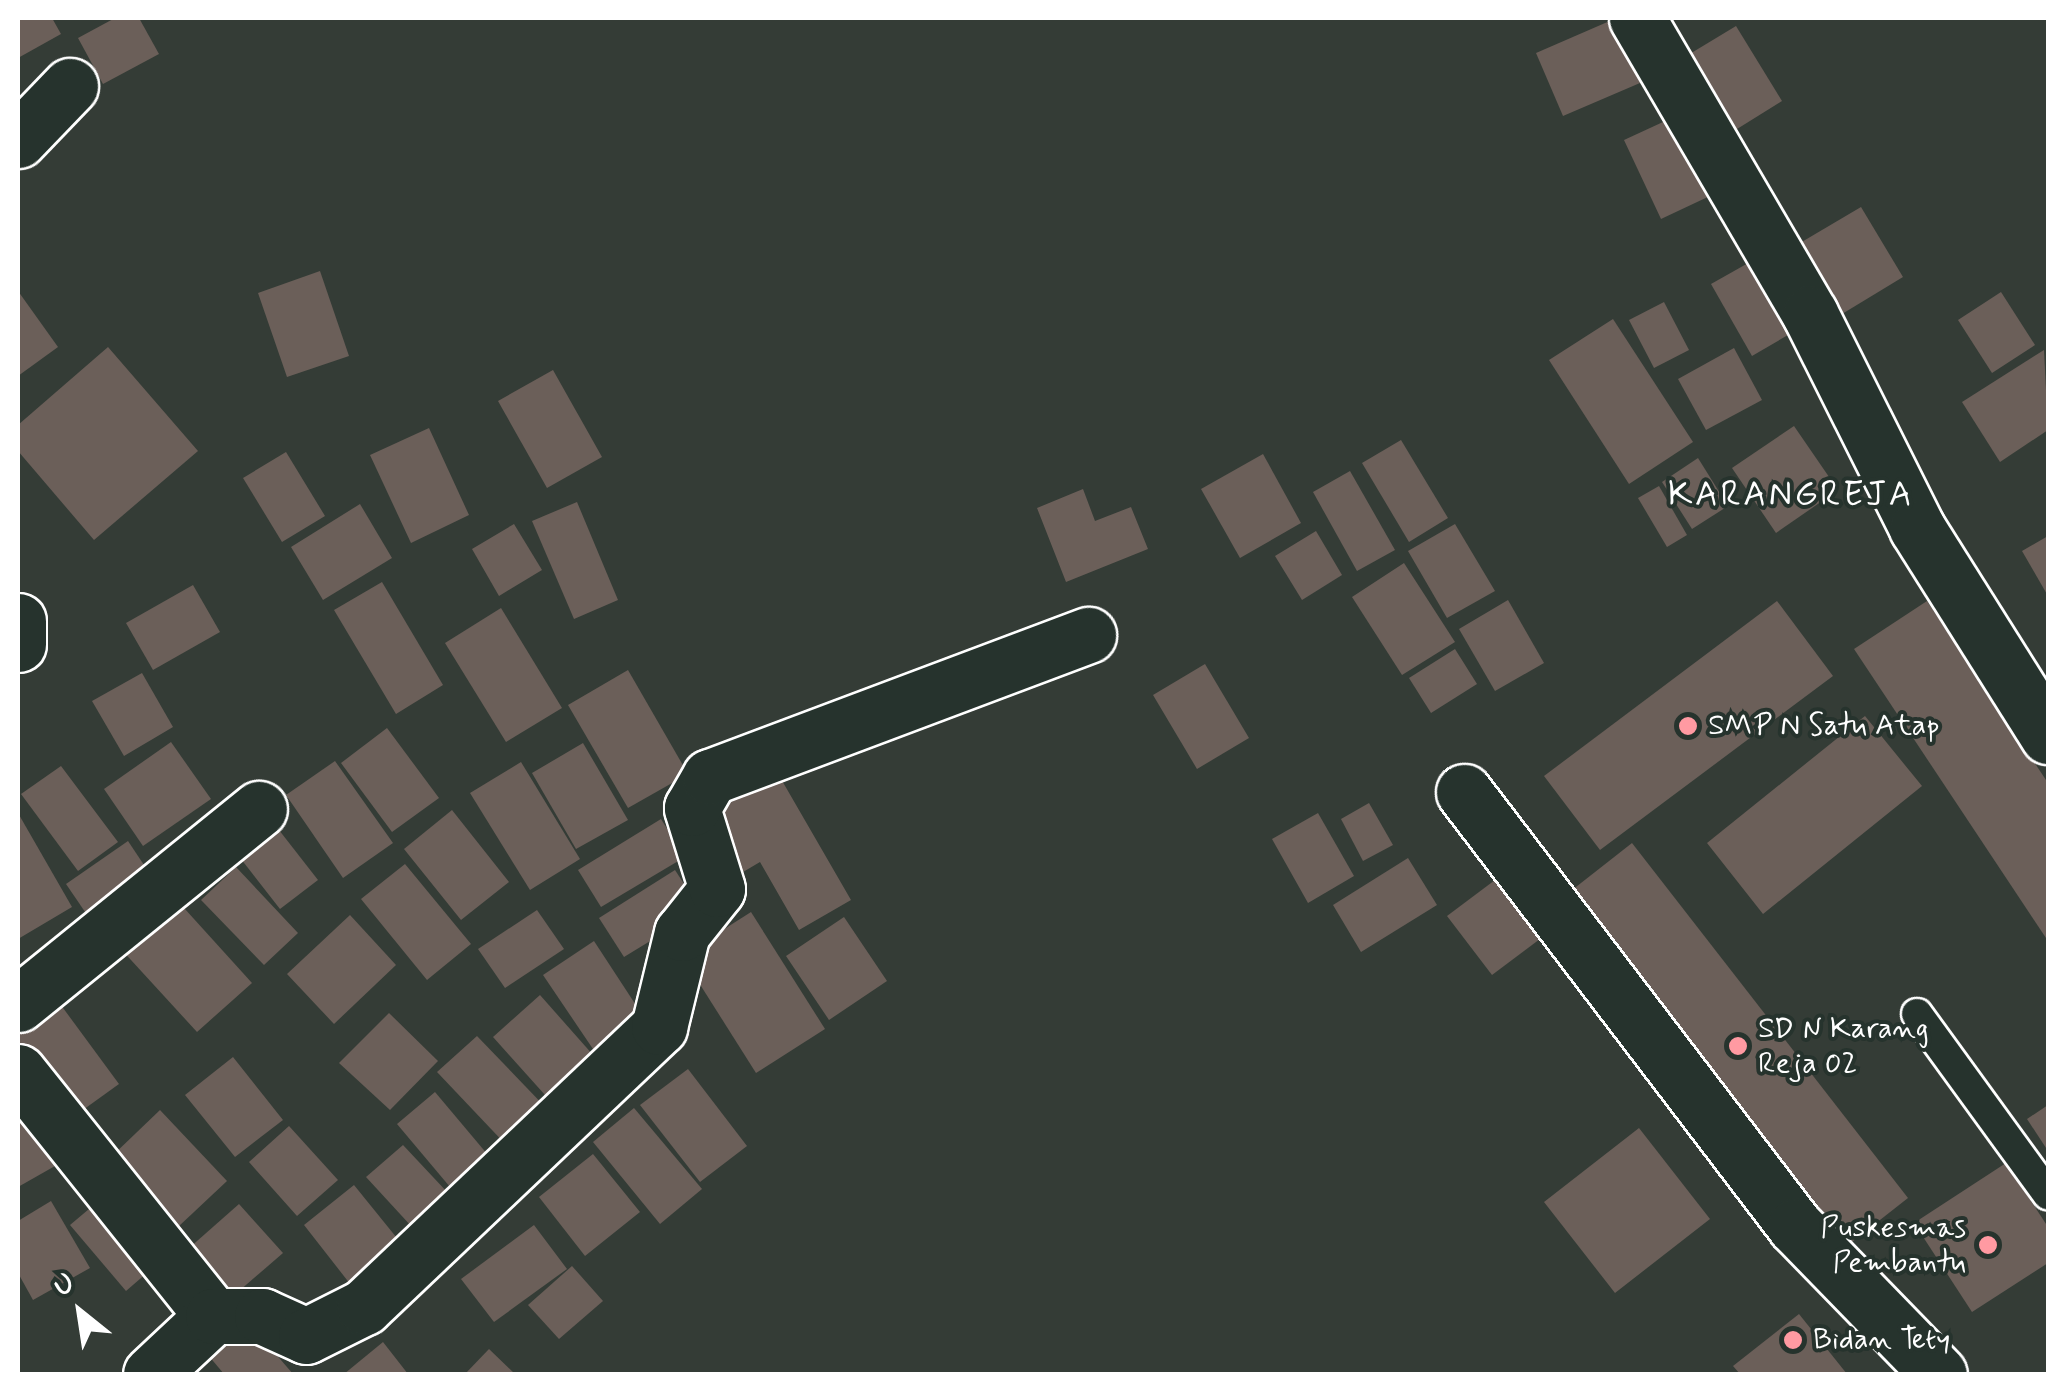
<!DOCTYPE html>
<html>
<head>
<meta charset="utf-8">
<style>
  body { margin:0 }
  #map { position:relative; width:2066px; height:1392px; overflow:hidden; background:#343c36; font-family:Mynerve,sans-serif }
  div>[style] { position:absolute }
  .building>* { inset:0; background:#6b5f59 }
  .roads { filter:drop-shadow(2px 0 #fff) drop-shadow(-2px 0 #fff) drop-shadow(0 2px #fff) drop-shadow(0 -2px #fff) }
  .lane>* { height:30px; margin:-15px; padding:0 15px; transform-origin:15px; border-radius:15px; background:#26332d }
  .street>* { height:55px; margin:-27.5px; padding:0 27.5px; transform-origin:27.5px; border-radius:27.5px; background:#26332d }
  .dots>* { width:28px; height:28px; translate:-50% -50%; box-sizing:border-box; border:5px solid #26332d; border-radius:50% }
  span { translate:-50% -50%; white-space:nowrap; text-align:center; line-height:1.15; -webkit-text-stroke:8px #26332d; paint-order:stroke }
  .poi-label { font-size:30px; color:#fff }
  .left { translate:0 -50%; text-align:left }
  .right { translate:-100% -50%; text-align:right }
  .quarter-label { font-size:35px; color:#fff; letter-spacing:2.5px }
  .frame { position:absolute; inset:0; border:20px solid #fff; pointer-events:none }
  .north { position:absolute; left:30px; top:1262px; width:100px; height:100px; -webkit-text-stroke:8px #26332d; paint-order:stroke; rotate:330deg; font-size:28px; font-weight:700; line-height:40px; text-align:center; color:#fff }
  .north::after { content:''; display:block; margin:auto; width:35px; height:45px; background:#fff; clip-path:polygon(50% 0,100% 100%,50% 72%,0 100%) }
</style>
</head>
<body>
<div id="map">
  <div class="building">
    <i style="clip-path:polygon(18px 18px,52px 18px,61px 34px,18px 58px)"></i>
    <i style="clip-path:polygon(115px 18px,139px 18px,159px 54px,103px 84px,78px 38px)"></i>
    <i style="clip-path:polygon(1612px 20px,1640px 83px,1563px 116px,1536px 53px)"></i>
    <i style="clip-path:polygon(1736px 26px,1782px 101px,1729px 134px,1683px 58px)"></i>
    <i style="clip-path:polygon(1676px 116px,1712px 195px,1661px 219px,1624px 140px)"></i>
    <i style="clip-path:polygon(1861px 207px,1903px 277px,1842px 314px,1800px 243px)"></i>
    <i style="clip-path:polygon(1766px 253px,1807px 324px,1752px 356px,1711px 284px)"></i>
    <i style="clip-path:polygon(320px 271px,349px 356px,287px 377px,258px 293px)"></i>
    <i style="clip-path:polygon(18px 291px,58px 347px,18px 376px)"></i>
    <i style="clip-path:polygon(2001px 292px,2035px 345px,1992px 373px,1958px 320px)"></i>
    <i style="clip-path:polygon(1664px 302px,1689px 350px,1654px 368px,1629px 320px)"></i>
    <i style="clip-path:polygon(1613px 319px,1693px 442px,1629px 484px,1549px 360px)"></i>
    <i style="clip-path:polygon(108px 347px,198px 451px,94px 540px,18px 451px,18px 425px)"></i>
    <i style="clip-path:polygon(1734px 348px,1762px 400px,1706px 430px,1678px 379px)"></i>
    <i style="clip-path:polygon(2044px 350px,2048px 430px,2000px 462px,1962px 402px)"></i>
    <i style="clip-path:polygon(553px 370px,602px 457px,547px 488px,498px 401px)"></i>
    <i style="clip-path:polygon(1794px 426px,1838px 490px,1776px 533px,1732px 468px)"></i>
    <i style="clip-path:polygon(429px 428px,469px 515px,411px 543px,370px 455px)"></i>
    <i style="clip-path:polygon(1401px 440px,1448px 518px,1409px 542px,1362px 463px)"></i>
    <i style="clip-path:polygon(286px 452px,325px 516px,282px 542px,243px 478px)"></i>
    <i style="clip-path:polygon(1263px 454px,1301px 523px,1240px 558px,1201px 489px)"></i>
    <i style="clip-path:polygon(1698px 458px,1728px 506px,1692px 529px,1662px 482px)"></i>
    <i style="clip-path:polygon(1350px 471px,1395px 550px,1357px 571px,1313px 492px)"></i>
    <i style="clip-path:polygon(1659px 486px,1687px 535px,1667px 547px,1638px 498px)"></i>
    <i style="clip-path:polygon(1083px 489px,1095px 521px,1131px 507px,1148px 549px,1066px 582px,1037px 508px)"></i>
    <i style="clip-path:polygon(577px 502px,618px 600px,574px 619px,532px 521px)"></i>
    <i style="clip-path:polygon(360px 504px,392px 558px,323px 600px,291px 547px)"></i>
    <i style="clip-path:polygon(514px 524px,542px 570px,499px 596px,472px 549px)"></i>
    <i style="clip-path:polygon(1455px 524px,1495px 591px,1447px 618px,1408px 551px)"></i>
    <i style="clip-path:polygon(1316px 531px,1342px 575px,1302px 600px,1275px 556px)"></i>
    <i style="clip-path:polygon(2048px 536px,2048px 596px,2022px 551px)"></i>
    <i style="clip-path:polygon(1404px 563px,1455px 642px,1402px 675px,1352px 597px)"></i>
    <i style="clip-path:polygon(382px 582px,443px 685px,396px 714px,334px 610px)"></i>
    <i style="clip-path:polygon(193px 585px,220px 632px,153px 670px,126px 623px)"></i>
    <i style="clip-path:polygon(1508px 600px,1544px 663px,1495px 691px,1459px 629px)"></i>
    <i style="clip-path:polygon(1777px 601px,1833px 676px,1600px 850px,1544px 776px)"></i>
    <i style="clip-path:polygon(1927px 601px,2048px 783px,2048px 941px,1854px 649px)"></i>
    <i style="clip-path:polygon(501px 608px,562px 708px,506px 742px,445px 643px)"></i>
    <i style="clip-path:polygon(1455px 649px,1477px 684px,1431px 713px,1409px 678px)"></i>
    <i style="clip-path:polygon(1205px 664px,1249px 738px,1197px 769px,1153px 695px)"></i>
    <i style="clip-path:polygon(628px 670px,688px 774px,628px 808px,568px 705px)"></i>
    <i style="clip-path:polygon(142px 673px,173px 727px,124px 756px,92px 701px)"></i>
    <i style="clip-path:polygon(1865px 716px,1922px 786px,1763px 914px,1707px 843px)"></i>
    <i style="clip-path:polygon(387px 728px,439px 798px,392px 832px,341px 763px)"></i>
    <i style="clip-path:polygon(171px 742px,211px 799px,143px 846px,104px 789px)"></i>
    <i style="clip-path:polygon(583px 743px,628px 820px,576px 849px,532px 773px)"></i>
    <i style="clip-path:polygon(335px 761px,393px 843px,343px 878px,286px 795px)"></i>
    <i style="clip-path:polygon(521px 762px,580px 859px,530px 890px,470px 793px)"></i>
    <i style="clip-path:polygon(61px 766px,118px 842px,78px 871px,21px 794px)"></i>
    <i style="clip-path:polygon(777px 772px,851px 900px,799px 930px,760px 862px,738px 875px,704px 815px)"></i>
    <i style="clip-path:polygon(1369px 803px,1393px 845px,1363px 861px,1341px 819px)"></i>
    <i style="clip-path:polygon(452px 810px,509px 882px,461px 920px,404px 849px)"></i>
    <i style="clip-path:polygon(18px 813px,72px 907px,18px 939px)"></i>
    <i style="clip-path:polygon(1318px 813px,1354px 876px,1308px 903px,1272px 839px)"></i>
    <i style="clip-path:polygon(661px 819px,685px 857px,601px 907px,578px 870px)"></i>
    <i style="clip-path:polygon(279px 830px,318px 880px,280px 909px,241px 859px)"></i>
    <i style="clip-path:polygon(128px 841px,156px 883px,94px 925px,66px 884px)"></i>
    <i style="clip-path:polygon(1632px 843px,1908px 1198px,1843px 1249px,1567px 894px)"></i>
    <i style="clip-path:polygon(1408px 858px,1437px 905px,1361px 952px,1333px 905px)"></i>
    <i style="clip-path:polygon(405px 864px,471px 944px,427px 980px,361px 899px)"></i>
    <i style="clip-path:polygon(236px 867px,298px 933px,264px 965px,201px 900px)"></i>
    <i style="clip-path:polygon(675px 870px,701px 910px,624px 957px,599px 918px)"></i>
    <i style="clip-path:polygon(1499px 877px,1544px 936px,1492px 975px,1447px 916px)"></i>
    <i style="clip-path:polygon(175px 898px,252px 983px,197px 1032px,120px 948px)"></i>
    <i style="clip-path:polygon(537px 910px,564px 949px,505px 988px,478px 949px)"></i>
    <i style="clip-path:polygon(751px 912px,825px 1029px,756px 1073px,682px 956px)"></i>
    <i style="clip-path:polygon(350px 915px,396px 965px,334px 1024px,287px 974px)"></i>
    <i style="clip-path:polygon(844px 917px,887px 981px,829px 1020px,786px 956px)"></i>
    <i style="clip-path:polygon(594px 941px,645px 1019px,595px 1052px,543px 975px)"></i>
    <i style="clip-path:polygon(540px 995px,601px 1064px,554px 1105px,493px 1037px)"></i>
    <i style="clip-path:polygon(55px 997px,119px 1084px,69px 1120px,18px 1051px,18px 1025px)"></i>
    <i style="clip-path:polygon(389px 1013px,438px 1061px,390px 1110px,339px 1063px)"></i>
    <i style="clip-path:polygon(477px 1036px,550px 1112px,510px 1149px,437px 1072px)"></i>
    <i style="clip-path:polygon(233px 1057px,283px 1120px,235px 1157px,185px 1095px)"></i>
    <i style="clip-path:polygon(688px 1069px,747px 1146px,700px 1182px,640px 1105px)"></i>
    <i style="clip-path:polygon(435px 1092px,488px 1155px,450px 1187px,397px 1124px)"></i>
    <i style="clip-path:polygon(18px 1102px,55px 1166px,18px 1187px)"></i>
    <i style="clip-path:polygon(2048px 1105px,2048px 1151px,2027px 1119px)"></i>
    <i style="clip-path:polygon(634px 1108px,702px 1189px,660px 1224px,593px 1142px)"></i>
    <i style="clip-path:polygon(160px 1110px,227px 1181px,178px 1227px,111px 1157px)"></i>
    <i style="clip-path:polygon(289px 1126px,338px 1180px,297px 1216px,249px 1162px)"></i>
    <i style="clip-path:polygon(1639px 1128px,1710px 1219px,1615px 1293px,1544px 1202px)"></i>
    <i style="clip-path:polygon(403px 1145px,448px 1193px,412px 1227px,366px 1177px)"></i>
    <i style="clip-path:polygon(593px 1154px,640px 1212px,585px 1256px,539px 1197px)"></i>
    <i style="clip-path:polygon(2006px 1163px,2048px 1227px,2048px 1263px,1972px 1312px,1914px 1223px)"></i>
    <i style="clip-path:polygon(354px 1185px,405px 1248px,354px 1289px,304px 1225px)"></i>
    <i style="clip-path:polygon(108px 1193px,163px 1259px,126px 1291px,70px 1225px)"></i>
    <i style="clip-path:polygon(51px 1201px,90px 1268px,33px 1300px,18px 1273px,18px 1221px)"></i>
    <i style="clip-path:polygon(239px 1204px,283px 1253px,231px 1298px,188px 1249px)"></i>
    <i style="clip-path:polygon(534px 1225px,567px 1269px,494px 1322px,461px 1279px)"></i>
    <i style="clip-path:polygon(572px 1266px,603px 1301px,559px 1339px,528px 1305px)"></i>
    <i style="clip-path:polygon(1799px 1314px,1847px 1374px,1740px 1374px,1733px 1366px)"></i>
    <i style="clip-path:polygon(243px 1316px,293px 1374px,224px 1374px,203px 1349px)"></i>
    <i style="clip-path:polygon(383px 1342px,408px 1374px,344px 1374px)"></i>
    <i style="clip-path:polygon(489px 1349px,515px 1374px,465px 1374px)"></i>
  </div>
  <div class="roads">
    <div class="lane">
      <i style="left:1917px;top:1014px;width:223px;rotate:54deg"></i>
    </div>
    <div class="street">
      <i style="left:1637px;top:18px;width:343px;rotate:59.7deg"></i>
      <i style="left:1810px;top:314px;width:239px;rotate:63.4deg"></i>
      <i style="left:1917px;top:528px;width:246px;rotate:57.8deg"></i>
      <i style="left:18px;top:140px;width:75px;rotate:-46.1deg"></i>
      <i style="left:18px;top:621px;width:23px;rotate:90deg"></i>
      <i style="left:1464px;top:792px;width:546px;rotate:52.67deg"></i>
      <i style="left:1795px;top:1226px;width:206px;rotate:45.8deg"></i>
      <i style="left:18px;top:1004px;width:310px;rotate:-39deg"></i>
      <i style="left:18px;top:1072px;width:312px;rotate:51.4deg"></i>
      <i style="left:151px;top:1374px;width:85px;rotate:-43.1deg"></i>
      <i style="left:213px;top:1316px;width:49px"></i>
      <i style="left:262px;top:1316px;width:48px;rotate:24.4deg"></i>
      <i style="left:306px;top:1336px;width:65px;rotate:-26.6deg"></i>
      <i style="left:364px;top:1307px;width:407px;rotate:-43.5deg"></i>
      <i style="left:659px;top:1027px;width:97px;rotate:-76.3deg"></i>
      <i style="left:682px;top:933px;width:56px;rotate:-51.5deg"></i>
      <i style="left:717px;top:889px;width:85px;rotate:-107.2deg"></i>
      <i style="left:692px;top:808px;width:36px;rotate:-60deg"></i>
      <i style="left:710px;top:777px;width:404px;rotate:-20.6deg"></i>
    </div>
  </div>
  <div class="dots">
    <i style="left:1688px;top:726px;background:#ff9aa2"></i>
    <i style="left:1738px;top:1046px;background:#ff9aa2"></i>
    <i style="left:1988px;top:1245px;background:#ff9aa2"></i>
    <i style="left:1793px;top:1340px;background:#ff9aa2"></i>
  </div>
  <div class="poi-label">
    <span class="left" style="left:1708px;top:726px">SMP N Satu Atap</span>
    <span class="left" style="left:1758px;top:1046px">SD N Karang<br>Reja 02</span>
    <span class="right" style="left:1966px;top:1245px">Puskesmas<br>Pembantu</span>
    <span class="left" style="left:1813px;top:1340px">Bidan Tety</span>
  </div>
  <div class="quarter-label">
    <span style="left:1791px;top:495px">KARANGREJA</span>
  </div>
  <div class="frame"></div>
  <div class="north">U</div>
</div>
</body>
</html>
